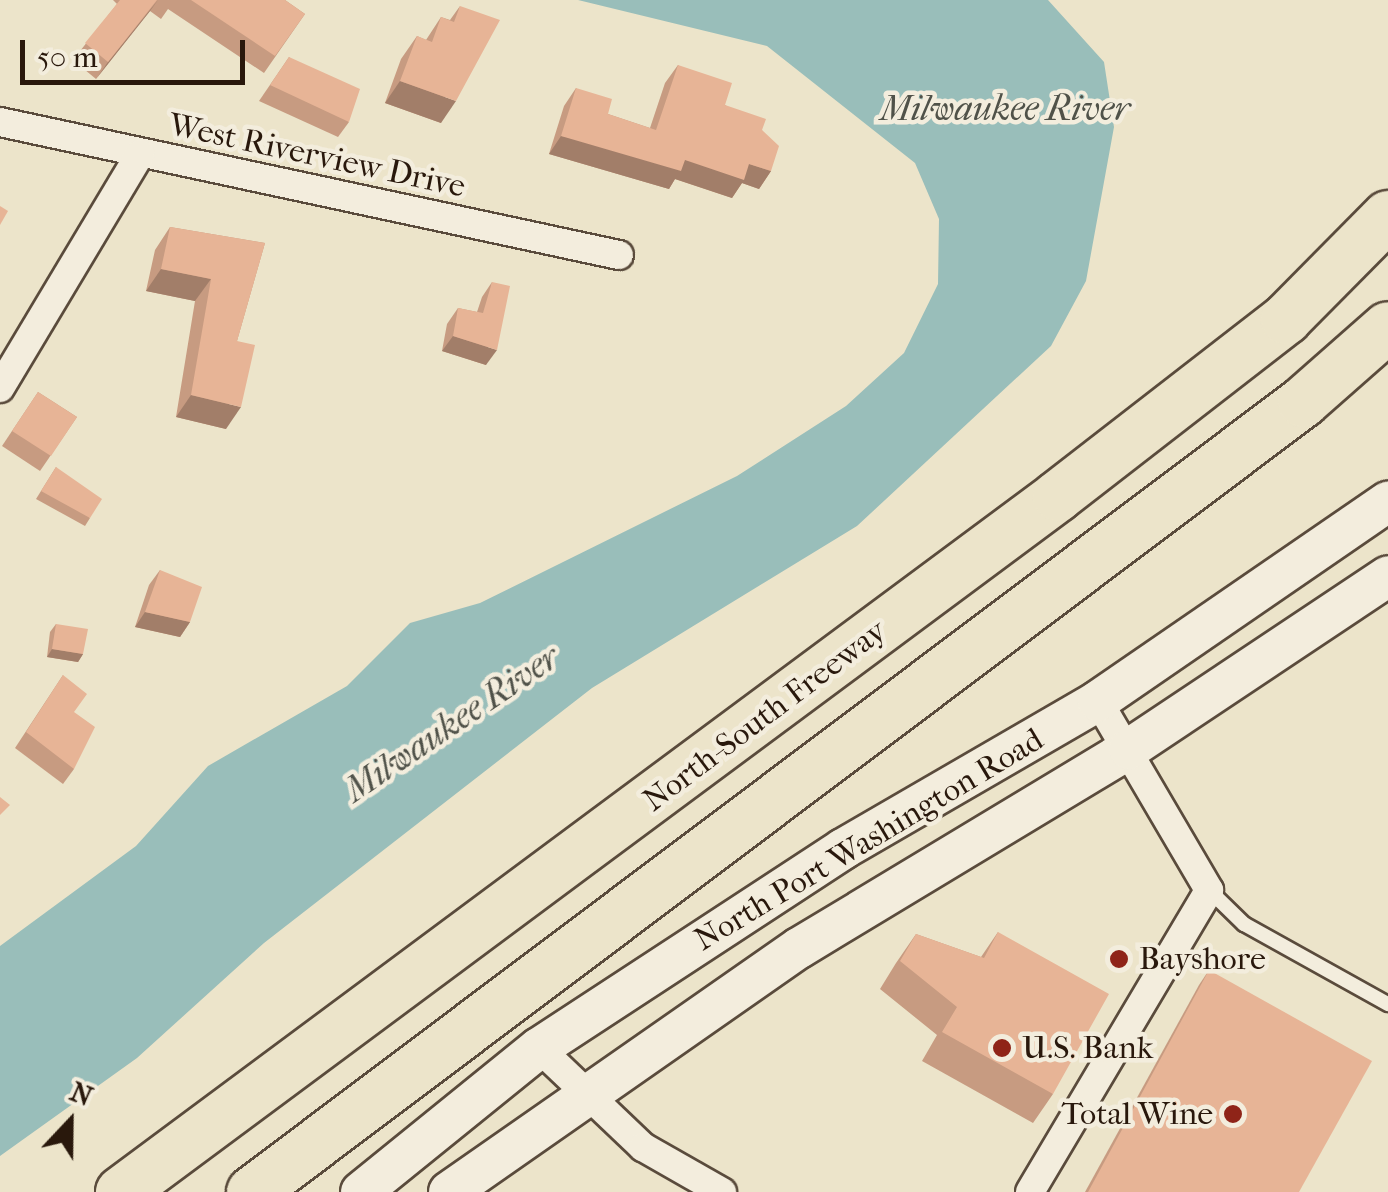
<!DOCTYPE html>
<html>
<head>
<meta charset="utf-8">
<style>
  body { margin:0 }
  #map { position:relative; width:1388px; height:1192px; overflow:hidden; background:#ece4ca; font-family:"IM FELL French Canon",serif }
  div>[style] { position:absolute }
  .water>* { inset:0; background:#99beba }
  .roads { filter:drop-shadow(2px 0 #5a4b3c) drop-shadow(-2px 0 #5a4b3c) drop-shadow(0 2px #5a4b3c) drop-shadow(0 -2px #5a4b3c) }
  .lane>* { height:14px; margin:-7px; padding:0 7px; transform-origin:7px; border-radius:7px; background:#f3eddd }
  .street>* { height:28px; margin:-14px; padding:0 14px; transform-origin:14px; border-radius:14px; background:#f3eddd }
  .secondary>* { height:40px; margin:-20px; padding:0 20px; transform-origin:20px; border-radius:20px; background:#f3eddd }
  .highway>* { height:50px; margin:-25px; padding:0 25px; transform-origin:25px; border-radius:25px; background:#ece4ca }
  .wall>* { inset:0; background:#c79b81 }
  .shaded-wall>* { inset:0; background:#a27e69 }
  .building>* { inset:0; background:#e7b496 }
  .dots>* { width:28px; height:28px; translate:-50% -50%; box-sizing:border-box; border:5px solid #f3eddd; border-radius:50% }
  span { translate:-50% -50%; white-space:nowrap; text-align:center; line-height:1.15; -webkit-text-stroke:9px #f3eddd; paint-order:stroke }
  .street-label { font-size:32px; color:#29180c }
  .poi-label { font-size:32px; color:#29180c }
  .left { translate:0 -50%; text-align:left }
  .right { translate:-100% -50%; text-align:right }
  .water-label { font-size:35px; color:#505249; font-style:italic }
  .north { position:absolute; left:20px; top:1072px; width:100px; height:100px; -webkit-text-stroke:8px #f3eddd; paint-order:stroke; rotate:22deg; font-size:28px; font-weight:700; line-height:40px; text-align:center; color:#29180c }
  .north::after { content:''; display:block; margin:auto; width:35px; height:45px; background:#29180c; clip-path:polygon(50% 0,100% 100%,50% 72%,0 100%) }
  .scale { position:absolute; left:20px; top:40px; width:225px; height:45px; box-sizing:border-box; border:5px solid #29180c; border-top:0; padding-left:12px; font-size:30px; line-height:35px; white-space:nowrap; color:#29180c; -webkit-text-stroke:8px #f3eddd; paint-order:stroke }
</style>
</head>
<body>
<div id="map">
  <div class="water">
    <i style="clip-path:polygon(578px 0,1048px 0,1104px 62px,1114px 127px,1086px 281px,1051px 346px,857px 526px,592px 688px,264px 943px,137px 1058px,0 1156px,0 946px,136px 846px,208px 766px,347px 686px,410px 623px,480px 603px,737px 476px,846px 406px,904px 353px,938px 284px,939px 219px,915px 163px,767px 46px)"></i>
  </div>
  <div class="roads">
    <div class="lane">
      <i style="left:1209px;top:890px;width:49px;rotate:44.2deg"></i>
      <i style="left:1244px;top:924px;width:165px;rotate:29.1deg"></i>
    </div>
    <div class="street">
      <i style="left:0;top:122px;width:633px;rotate:12.13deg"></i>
      <i style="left:0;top:388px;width:273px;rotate:-59.1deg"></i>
      <i style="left:539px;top:1048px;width:144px;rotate:43.6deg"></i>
      <i style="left:643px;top:1147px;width:91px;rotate:29.7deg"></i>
      <i style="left:1030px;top:1192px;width:351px;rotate:-59.3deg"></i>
      <i style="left:1209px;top:890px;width:219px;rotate:-120.4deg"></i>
    </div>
    <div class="secondary">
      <i style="left:361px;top:1192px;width:229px;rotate:-39deg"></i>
      <i style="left:539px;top:1048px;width:363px;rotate:-33.2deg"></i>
      <i style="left:843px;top:849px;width:295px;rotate:-30.1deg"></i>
      <i style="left:1098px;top:701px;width:352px;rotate:-34.5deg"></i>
      <i style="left:449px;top:1192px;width:427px;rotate:-34.9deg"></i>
      <i style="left:799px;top:948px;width:385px;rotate:-31.1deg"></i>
      <i style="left:1129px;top:749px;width:311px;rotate:-33.7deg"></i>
    </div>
    <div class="highway">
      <i style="left:121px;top:1192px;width:1167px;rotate:-36.6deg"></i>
      <i style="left:1058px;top:496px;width:289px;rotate:-37.8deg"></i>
      <i style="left:1286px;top:319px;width:145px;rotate:-45.3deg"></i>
      <i style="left:252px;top:1192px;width:1315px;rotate:-36.93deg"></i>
      <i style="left:1303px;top:402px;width:113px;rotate:-41.4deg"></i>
    </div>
  </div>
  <div class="wall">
    <i style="clip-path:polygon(113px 0,285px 0,305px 14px,264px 73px,168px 9px,161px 19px,150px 11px,96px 79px,73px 60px,117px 4px)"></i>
    <i style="clip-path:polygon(460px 6px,441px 123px,385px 103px,401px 59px,417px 36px,426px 40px,441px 17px,450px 20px)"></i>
    <i style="clip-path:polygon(289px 57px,349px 122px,338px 137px,259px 101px)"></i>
    <i style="clip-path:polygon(678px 65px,725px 105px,762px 130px,771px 171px,759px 189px,742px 183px,732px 198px,675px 179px,669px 189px,549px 154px,564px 106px,576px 88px,608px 114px,650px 128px,665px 83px)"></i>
    <i style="clip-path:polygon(170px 227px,265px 243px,237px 341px,226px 429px,176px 417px,195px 301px,146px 291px,155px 250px)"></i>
    <i style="clip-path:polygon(492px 282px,486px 365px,442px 351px,447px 324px,458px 308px,477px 312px,482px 297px)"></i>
    <i style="clip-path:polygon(38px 392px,77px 417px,40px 471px,2px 446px)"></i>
    <i style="clip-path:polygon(56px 467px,90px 518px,85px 526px,36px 499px)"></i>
    <i style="clip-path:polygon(160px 570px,190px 622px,180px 637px,135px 627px,149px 585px)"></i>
    <i style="clip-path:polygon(56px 624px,83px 654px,78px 662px,47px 657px,50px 632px)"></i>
    <i style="clip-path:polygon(63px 675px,74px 712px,74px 769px,63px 784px,15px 748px)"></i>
    <i style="clip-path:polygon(998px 932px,1053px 1094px,1033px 1123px,922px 1061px,937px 1035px,880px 989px,896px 963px,916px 934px,981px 957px)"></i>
    <i style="clip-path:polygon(1209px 970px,1299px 1192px,1085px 1192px,1199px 985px)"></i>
  </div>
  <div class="shaded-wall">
    <i style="clip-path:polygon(158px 0,150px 11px,96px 79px,108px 62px)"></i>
    <i style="clip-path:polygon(400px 81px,456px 101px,441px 123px,385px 103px)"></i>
    <i style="clip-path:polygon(561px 136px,685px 160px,749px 164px,771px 171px,759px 189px,742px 183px,732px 198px,675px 179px,669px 189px,549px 154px)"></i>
    <i style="clip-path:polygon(161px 269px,211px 279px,195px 301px,146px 291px)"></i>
    <i style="clip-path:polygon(453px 336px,497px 350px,486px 365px,442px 351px)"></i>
    <i style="clip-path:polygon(191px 395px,241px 407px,226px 429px,176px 417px)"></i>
    <i style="clip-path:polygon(145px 612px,190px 622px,180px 637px,135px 627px)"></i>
    <i style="clip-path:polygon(52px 649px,83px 654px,78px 662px,47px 657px)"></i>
  </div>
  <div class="building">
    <i style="clip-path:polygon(120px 0,157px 0,108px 62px,85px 43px)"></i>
    <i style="clip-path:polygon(191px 0,285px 0,305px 14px,275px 56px)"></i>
    <i style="clip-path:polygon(460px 6px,500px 20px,456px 101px,400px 81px,417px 36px,432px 42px,441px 17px,454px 22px)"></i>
    <i style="clip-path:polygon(289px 57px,360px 89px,349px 122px,270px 85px)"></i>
    <i style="clip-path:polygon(678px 65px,732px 83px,725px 105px,766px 119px,762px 130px,779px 146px,771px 171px,749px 164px,744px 180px,685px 160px,681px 171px,561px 136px,576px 88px,612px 99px,608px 114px,656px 130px)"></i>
    <i style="clip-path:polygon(0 206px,8px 211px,0 225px)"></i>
    <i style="clip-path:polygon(170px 227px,265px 243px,237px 341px,255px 345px,241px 407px,191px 395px,211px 279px,161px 269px)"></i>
    <i style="clip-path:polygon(492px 282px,510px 286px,497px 350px,453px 336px,458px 308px,483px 313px)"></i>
    <i style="clip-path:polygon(38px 392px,77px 417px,51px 456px,12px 431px)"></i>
    <i style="clip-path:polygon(56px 467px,102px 499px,90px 518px,41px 491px)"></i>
    <i style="clip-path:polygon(160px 570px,202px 587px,190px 622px,145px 612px)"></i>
    <i style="clip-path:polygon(56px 624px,88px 629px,83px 654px,52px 649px)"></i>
    <i style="clip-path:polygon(63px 675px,87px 694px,74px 712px,95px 727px,74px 769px,26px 732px)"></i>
    <i style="clip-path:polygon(0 797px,10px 805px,0 815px)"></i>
    <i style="clip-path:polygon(998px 932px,1109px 994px,1053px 1094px,942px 1032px,957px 1007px,900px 961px,916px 934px,984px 958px)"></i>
    <i style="clip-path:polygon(1209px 970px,1372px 1061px,1299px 1192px,1088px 1192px)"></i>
  </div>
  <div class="dots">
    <i style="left:1119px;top:959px;background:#8f2418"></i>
    <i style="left:1002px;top:1048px;background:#8f2418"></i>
    <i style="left:1233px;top:1114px;background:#8f2418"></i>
  </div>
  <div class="street-label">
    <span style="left:317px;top:156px;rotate:12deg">West Riverview Drive</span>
    <span style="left:765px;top:716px;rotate:-37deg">North-South Freeway</span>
    <span style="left:869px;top:840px;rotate:-31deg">North Port Washington Road</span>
  </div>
  <div class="poi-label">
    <span class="left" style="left:1139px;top:959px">Bayshore</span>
    <span class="left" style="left:1022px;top:1048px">U.S. Bank</span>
    <span class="right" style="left:1213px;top:1114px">Total Wine</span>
  </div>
  <div class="water-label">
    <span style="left:1005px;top:109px">Milwaukee River</span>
    <span style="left:452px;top:724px;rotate:-34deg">Milwaukee River</span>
  </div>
  <div class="north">N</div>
  <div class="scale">50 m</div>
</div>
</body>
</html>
